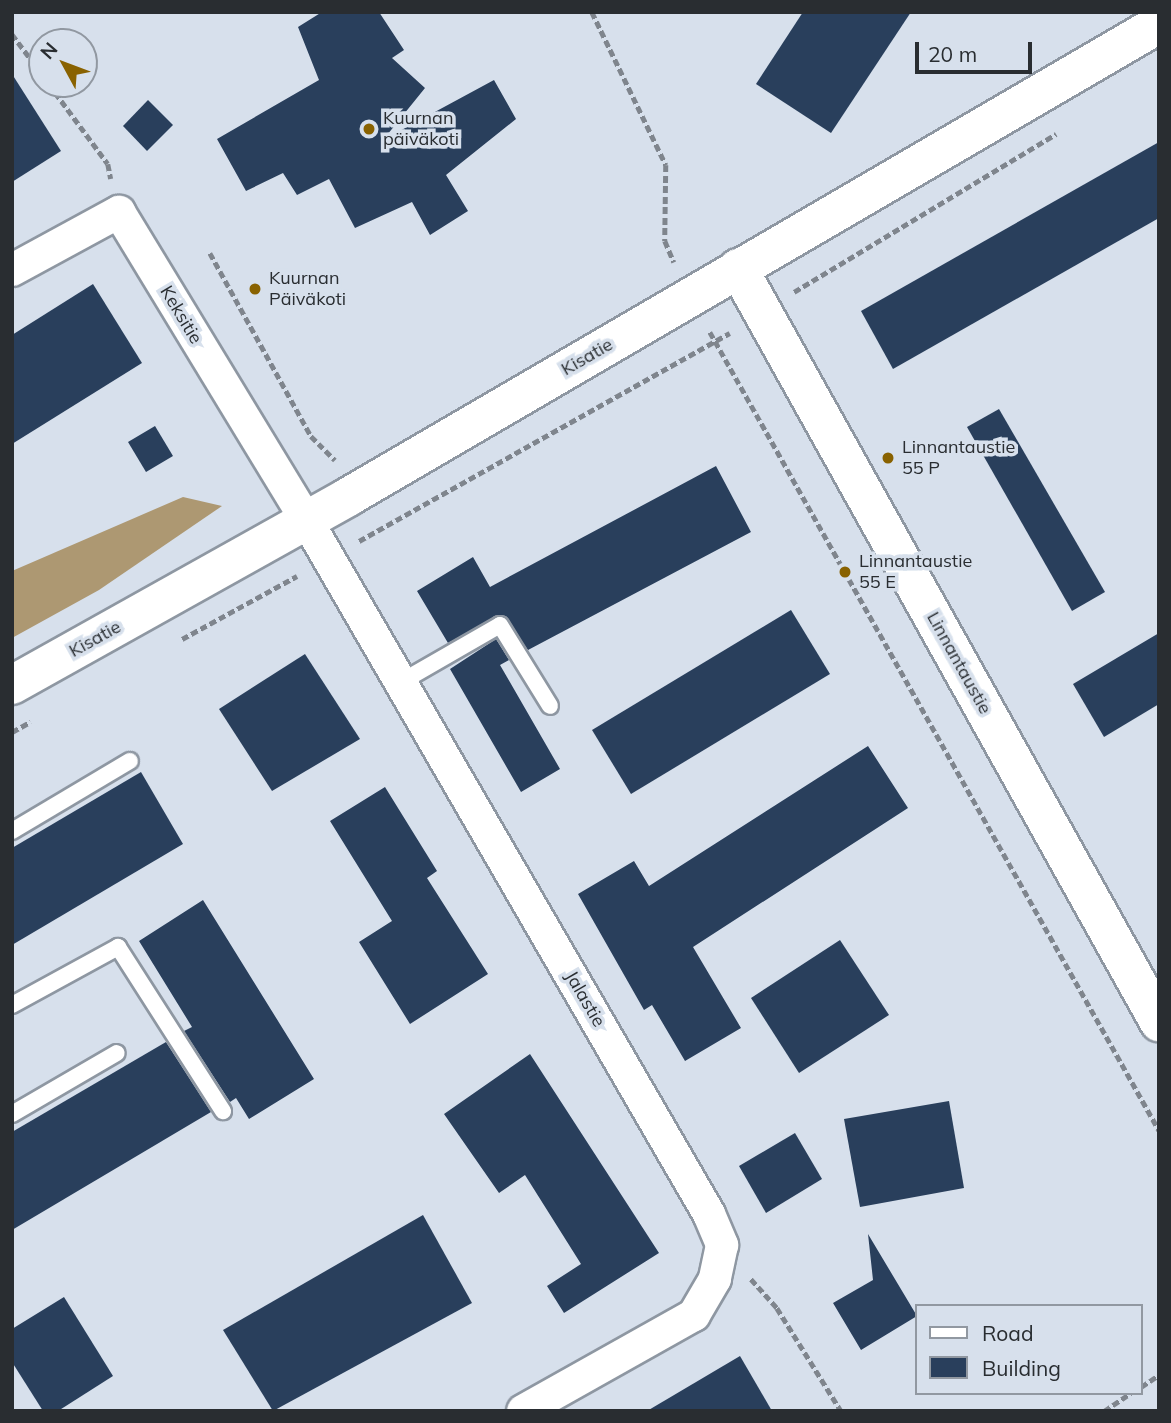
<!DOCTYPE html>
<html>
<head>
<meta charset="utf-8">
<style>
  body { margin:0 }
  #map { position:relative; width:1171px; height:1423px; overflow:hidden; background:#d7e0ec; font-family:Mulish,sans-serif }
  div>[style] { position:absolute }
  .forest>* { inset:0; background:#ad9872 }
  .building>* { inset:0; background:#293f5c }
  .path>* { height:4.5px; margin-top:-2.25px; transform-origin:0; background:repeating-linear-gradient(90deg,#7f858d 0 7px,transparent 0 10.5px) }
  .roads { filter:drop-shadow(2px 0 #8e97a2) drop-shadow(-2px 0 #8e97a2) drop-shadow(0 2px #8e97a2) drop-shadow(0 -2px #8e97a2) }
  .service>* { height:16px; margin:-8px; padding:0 8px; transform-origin:8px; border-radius:8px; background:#fff }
  .minor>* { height:32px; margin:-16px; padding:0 16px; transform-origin:16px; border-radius:16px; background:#fff }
  .tertiary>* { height:38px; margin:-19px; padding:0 19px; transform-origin:19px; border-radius:19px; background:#fff }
  .dots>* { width:19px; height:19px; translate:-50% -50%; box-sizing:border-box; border:4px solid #d7e0ec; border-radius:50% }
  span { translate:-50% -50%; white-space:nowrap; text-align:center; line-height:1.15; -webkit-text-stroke:7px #d7e0ec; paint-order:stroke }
  .poi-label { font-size:18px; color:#292d31 }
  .left { translate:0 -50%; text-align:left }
  .street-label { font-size:18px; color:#292d31 }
  .frame { position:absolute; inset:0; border:14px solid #292d31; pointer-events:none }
  .legend { position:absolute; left:915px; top:1304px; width:228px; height:91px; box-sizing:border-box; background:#d7e0ec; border:2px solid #9198a1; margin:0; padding:9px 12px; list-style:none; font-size:21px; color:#292d31 }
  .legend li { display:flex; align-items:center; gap:14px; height:35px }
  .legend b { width:35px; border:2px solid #9198a1 }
  .north { position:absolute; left:28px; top:28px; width:70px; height:70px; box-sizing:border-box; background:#d7e0ec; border:2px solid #9198a1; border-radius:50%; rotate:311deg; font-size:19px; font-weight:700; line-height:28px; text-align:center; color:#292d31 }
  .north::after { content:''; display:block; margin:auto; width:24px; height:32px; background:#896200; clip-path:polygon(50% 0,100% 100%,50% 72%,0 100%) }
  .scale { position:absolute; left:915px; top:42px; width:117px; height:32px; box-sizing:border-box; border:4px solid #292d31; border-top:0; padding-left:9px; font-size:21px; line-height:24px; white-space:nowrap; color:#292d31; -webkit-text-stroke:5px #d7e0ec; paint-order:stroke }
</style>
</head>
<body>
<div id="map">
  <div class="forest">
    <i style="clip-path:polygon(183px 497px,222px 506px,99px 590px,12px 638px,12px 571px)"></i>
  </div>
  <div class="building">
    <i style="clip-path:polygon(322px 12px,379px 12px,404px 50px,392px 58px,425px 88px,383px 140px,494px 80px,516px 119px,446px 175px,468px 211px,430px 235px,412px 202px,355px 228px,329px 179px,297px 195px,283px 173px,246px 191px,217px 139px,319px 80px,298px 27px)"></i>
    <i style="clip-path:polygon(803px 12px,911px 12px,831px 133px,756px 84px)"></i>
    <i style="clip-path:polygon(12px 74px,61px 151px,12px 182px)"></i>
    <i style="clip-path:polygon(148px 100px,173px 125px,147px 151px,123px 126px)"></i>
    <i style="clip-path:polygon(1159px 142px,1159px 218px,893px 369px,861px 311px)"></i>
    <i style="clip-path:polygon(93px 284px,142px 363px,12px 444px,12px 335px)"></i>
    <i style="clip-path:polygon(999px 409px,1105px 592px,1072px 611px,967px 427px)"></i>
    <i style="clip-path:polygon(155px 426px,173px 456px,146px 472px,128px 442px)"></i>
    <i style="clip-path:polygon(716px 466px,751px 532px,528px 650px,501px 615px,448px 643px,417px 591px,473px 557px,490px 587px)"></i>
    <i style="clip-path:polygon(791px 610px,830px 674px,631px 794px,592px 730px)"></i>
    <i style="clip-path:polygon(1159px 633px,1159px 704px,1104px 737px,1073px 684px)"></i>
    <i style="clip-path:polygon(496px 639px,509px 660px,500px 665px,560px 769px,521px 792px,450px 669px)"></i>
    <i style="clip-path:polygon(305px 654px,360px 739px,272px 791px,219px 709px)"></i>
    <i style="clip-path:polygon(868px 746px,908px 808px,693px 947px,741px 1028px,685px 1061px,652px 1005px,644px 1010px,578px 894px,634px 861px,649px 886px)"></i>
    <i style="clip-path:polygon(141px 772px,183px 844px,12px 945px,12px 848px)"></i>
    <i style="clip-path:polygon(385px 787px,437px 871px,427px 878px,488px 974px,410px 1024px,359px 942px,392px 921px,330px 821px)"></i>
    <i style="clip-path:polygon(203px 900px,314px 1079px,249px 1119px,236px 1098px,230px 1102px,184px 1031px,192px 1027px,139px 941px)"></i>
    <i style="clip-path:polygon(840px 940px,889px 1015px,799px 1073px,751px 998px)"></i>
    <i style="clip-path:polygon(166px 1042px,211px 1112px,12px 1230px,12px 1132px)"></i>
    <i style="clip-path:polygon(530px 1054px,659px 1253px,564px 1313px,547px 1286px,581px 1264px,525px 1175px,499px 1193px,444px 1114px)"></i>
    <i style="clip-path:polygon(949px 1101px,964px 1188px,860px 1207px,844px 1119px)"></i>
    <i style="clip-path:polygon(795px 1133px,822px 1179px,766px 1213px,739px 1166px)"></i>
    <i style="clip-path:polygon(423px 1215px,472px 1303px,273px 1411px,223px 1330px)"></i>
    <i style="clip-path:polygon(868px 1234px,917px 1316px,861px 1350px,833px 1303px,873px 1280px)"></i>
    <i style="clip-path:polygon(64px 1297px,113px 1376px,58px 1411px,43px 1411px,12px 1362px,12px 1329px)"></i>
    <i style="clip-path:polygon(740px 1356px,772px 1411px,647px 1411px)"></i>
  </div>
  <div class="path">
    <i style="left:592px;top:12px;width:170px;rotate:64.2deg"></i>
    <i style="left:666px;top:165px;width:76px;rotate:90.8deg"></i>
    <i style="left:665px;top:241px;width:23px;rotate:67deg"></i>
    <i style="left:12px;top:34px;width:50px;rotate:53.1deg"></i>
    <i style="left:49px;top:84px;width:99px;rotate:53.6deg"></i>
    <i style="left:108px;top:164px;width:15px;rotate:79deg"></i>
    <i style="left:210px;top:253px;width:209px;rotate:61.1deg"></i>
    <i style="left:311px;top:436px;width:34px;rotate:45deg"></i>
    <i style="left:794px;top:292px;width:306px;rotate:-31.1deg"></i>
    <i style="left:710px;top:332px;width:916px;rotate:60.64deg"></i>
    <i style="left:359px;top:541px;width:425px;rotate:-29.3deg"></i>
    <i style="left:182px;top:639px;width:131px;rotate:-28.7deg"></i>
    <i style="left:12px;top:732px;width:21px;rotate:-29deg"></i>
    <i style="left:751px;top:1279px;width:39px;rotate:48deg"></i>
    <i style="left:777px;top:1308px;width:121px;rotate:58.1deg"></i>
    <i style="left:1141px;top:1387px;width:22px;rotate:-34deg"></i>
    <i style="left:1104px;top:1411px;width:32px;rotate:-34deg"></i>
  </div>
  <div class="roads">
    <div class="service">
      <i style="left:401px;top:682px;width:114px;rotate:-29.9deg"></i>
      <i style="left:500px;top:625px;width:95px;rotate:58.3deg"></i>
      <i style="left:12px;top:831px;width:137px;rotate:-30.7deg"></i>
      <i style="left:12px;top:1005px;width:121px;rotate:-28.7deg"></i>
      <i style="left:118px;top:947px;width:195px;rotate:57.4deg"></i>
      <i style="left:12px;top:1114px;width:121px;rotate:-30.2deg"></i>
    </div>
    <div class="minor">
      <i style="left:12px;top:270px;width:122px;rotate:-28.5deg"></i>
      <i style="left:119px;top:212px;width:362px;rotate:58.7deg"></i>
      <i style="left:307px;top:521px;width:801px;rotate:59.88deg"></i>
      <i style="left:709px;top:1214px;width:34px;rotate:67deg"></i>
      <i style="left:722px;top:1245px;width:35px;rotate:102deg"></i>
      <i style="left:715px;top:1279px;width:42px;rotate:120.3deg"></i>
      <i style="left:694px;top:1315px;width:196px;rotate:150.7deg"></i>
    </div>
    <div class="tertiary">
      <i style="left:738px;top:268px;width:864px;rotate:60.82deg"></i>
      <i style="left:12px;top:685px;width:385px;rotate:-29.2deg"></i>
      <i style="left:348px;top:497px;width:939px;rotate:-30.25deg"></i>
    </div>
  </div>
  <div class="dots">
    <i style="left:369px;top:129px;background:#896200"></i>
    <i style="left:255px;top:289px;background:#896200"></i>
    <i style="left:888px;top:458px;background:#896200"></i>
    <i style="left:845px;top:572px;background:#896200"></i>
  </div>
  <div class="poi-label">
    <span class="left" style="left:383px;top:129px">Kuurnan<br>päiväkoti</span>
    <span class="left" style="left:269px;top:289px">Kuurnan<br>Päiväkoti</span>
    <span class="left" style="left:902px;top:458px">Linnantaustie<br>55 P</span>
    <span class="left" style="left:859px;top:572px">Linnantaustie<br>55 E</span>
  </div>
  <div class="street-label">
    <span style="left:181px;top:315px;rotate:59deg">Keksitie</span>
    <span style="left:587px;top:357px;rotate:-30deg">Kisatie</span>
    <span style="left:95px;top:639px;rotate:-29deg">Kisatie</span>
    <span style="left:959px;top:663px;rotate:61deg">Linnantaustie</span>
    <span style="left:585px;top:999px;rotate:60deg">Jalastie</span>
  </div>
  <div class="frame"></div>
  <ul class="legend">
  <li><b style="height:9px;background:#fff"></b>Road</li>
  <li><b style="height:19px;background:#293f5c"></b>Building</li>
  </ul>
  <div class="north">N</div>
  <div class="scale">20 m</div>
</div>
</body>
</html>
